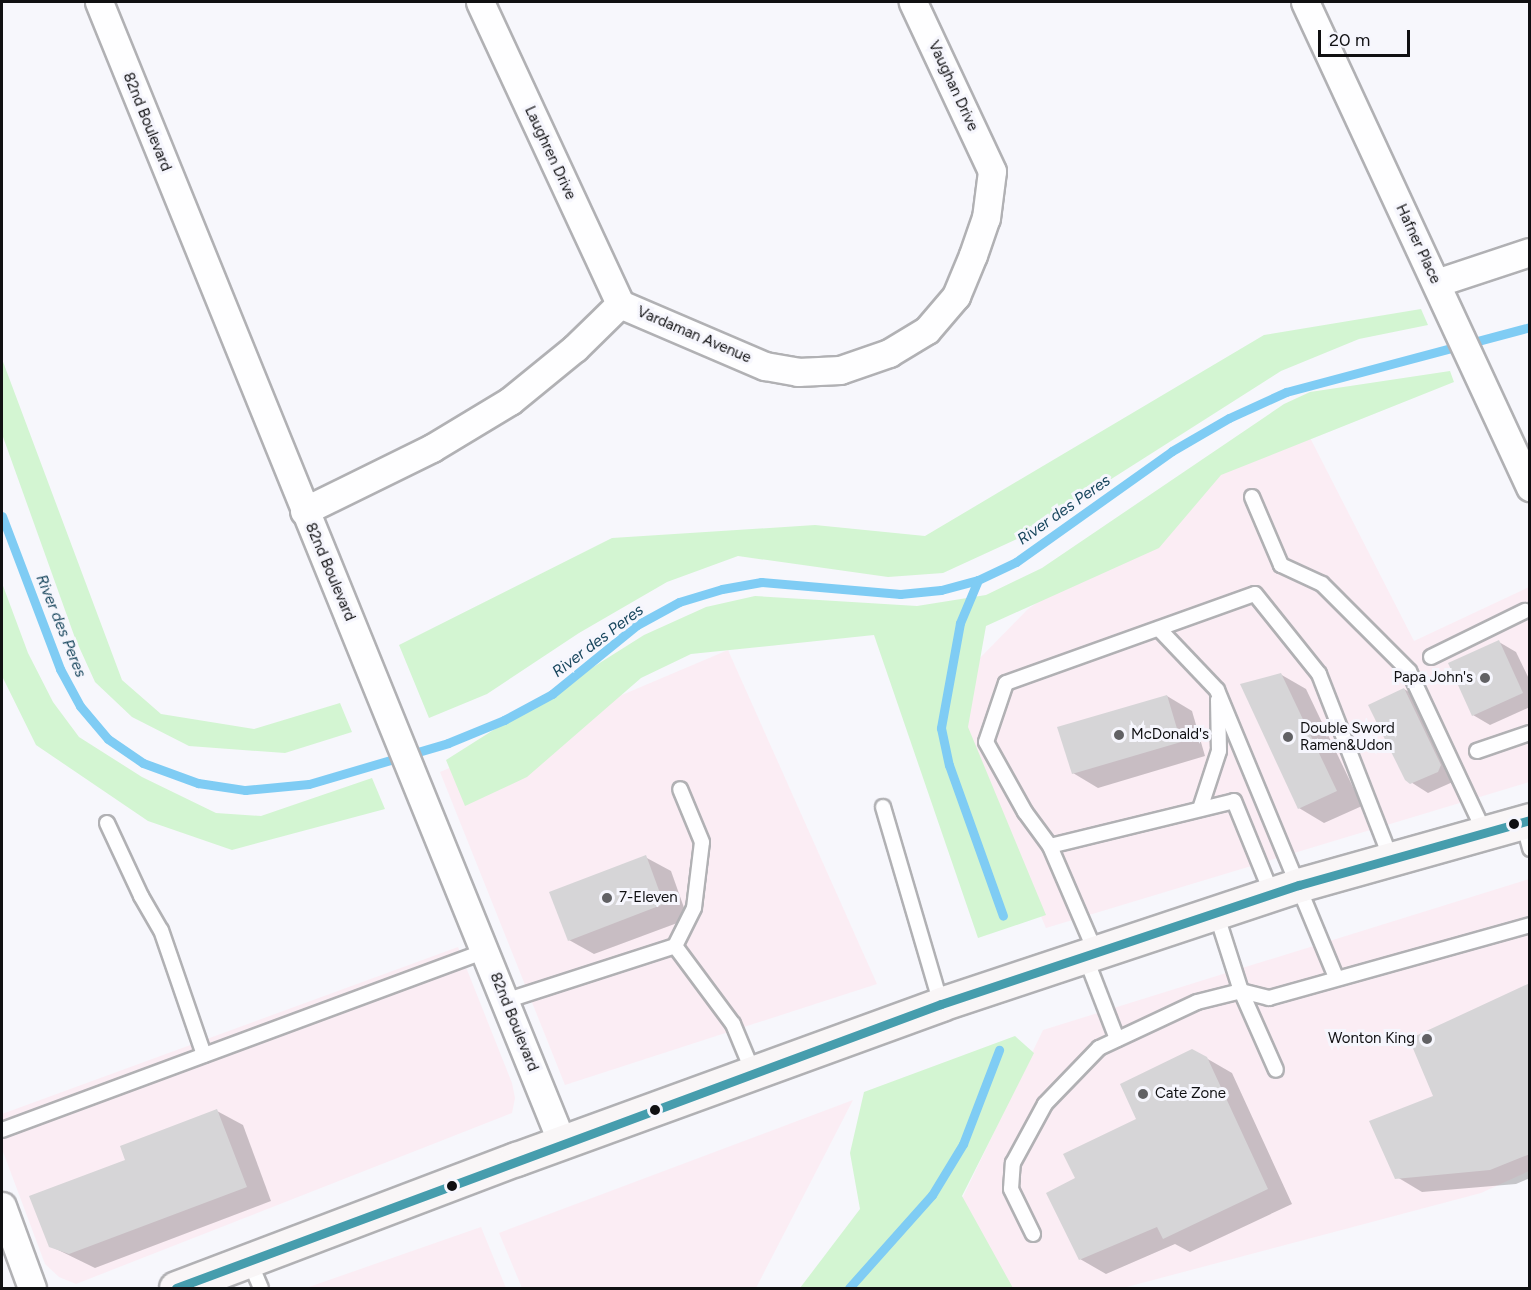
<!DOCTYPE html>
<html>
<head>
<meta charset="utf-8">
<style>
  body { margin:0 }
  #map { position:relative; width:1531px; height:1290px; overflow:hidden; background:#f7f7fc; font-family:Figtree,sans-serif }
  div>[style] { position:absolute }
  .commercial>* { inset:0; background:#fbedf4 }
  .green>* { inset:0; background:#d3f5d2 }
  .shadow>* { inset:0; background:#0003 }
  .stream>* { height:9px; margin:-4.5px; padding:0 4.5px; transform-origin:4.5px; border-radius:4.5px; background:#7fccf4 }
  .building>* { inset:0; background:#d6d5d7 }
  .roads { filter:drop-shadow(2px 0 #b1b1b4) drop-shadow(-2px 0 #b1b1b4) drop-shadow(0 2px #b1b1b4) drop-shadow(0 -2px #b1b1b4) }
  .lane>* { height:14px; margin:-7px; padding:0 7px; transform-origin:7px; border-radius:7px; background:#fefeff }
  .street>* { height:27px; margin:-13.5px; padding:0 13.5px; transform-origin:13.5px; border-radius:13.5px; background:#fefeff }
  .primary>* { height:33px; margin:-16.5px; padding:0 16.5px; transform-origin:16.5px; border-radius:16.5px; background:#f9f6f7 }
  .bus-1>* { height:9px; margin:-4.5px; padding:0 4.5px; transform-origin:4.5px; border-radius:4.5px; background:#469dad }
  .dots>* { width:16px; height:16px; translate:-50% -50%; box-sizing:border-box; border:3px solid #f6f6fd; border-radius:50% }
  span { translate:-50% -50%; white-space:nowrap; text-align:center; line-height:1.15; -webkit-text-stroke:6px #f6f6fd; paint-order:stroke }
  .street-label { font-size:15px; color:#101012 }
  .poi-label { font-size:15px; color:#101012 }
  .right { translate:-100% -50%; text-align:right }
  .left { translate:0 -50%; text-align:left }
  .water-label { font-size:16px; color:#18465d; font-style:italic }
  .frame { position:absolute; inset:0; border:3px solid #101012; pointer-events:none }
  .scale { position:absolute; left:1318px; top:30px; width:92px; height:27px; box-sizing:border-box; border:3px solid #101012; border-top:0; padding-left:8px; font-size:18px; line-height:21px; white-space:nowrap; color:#101012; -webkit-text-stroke:4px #f6f6fd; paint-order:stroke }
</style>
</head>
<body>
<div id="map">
  <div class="commercial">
    <i style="clip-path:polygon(1303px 424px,1414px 641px,1529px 587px,1529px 782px,1046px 928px,960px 730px,974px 664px,1028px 609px,1233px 466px)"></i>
    <i style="clip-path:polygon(728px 650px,877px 984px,565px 1085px,440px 772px)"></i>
    <i style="clip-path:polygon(1529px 879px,1529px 1171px,1481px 1193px,1123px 1288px,997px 1288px,961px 1201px,1043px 1030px)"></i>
    <i style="clip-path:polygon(458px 947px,512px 1083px,515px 1098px,512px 1113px,76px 1284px,59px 1277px,45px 1264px,2px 1149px,2px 1114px)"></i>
    <i style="clip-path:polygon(853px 1100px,756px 1288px,522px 1288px,499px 1233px)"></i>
    <i style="clip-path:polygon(481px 1227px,506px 1288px,306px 1288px)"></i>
  </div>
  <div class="green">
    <i style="clip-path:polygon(1421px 309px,1428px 325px,1359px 339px,1281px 371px,1017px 539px,943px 573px,888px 577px,738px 556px,667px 582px,579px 633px,487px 694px,429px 718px,399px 645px,612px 538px,815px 525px,925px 536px,1264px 335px)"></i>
    <i style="clip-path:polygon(2px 359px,122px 680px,161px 714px,254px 729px,340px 703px,352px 732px,285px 753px,189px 746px,132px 717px,95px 682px,75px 638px,2px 434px)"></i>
    <i style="clip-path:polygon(1450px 371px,1454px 382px,1221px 475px,1159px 548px,986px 626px,968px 727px,1046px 915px,978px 938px,874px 635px,691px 654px,641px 678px,527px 777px,465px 806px,446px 760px,644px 635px,706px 607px,755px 596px,917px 606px,986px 595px,1042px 568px,1284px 404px,1310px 392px)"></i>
    <i style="clip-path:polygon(2px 583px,28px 653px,53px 702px,79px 737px,142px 777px,216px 813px,261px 816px,372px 778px,385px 809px,232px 850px,148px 821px,36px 745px,2px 676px)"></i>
    <i style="clip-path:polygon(1015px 1036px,1034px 1053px,962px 1196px,1013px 1288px,800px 1288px,860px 1209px,850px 1153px,864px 1092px)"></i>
  </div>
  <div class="shadow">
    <i style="clip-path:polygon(1499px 642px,1516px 652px,1530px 681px,1530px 707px,1490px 725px,1473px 715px)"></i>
    <i style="clip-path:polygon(1280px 674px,1306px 689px,1362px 806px,1324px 823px,1299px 808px)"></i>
    <i style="clip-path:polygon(1404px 689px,1421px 699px,1455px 781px,1428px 793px,1406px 779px)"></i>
    <i style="clip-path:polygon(1167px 696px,1192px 711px,1205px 756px,1098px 788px,1073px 773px)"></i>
    <i style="clip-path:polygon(645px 857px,671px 871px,688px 919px,594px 954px,569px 940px)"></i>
    <i style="clip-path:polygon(1530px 984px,1530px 1178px,1516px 1184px,1422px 1192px,1397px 1177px,1435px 1097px)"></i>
    <i style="clip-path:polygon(1206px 1058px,1232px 1073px,1292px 1204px,1190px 1252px,1175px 1244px,1106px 1274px,1080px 1259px,1048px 1193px,1077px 1179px)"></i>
    <i style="clip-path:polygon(217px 1111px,243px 1125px,271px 1201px,95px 1268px,50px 1246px,127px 1161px)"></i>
  </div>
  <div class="stream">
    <i style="left:2px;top:516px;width:164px;rotate:69.2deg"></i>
    <i style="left:60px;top:669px;width:42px;rotate:61.6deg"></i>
    <i style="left:80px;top:706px;width:43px;rotate:49.7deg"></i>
    <i style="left:108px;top:739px;width:42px;rotate:34.4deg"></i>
    <i style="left:143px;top:763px;width:59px;rotate:20deg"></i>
    <i style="left:198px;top:783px;width:48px;rotate:8.5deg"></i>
    <i style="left:245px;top:790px;width:64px;rotate:-5.4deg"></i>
    <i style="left:309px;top:784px;width:145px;rotate:-16.4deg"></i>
    <i style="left:448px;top:743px;width:61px;rotate:-22.3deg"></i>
    <i style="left:504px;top:720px;width:55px;rotate:-28.4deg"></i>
    <i style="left:552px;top:694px;width:109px;rotate:-39.1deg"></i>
    <i style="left:637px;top:625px;width:48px;rotate:-28.7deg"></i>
    <i style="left:679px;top:602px;width:45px;rotate:-16.8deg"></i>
    <i style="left:722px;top:589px;width:40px;rotate:-10deg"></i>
    <i style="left:761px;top:582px;width:140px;rotate:4.9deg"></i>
    <i style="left:900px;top:594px;width:41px;rotate:-5.6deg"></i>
    <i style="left:941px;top:590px;width:38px;rotate:-15deg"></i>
    <i style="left:978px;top:580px;width:42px;rotate:-25.3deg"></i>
    <i style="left:1016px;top:562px;width:191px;rotate:-35.4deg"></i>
    <i style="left:1172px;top:451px;width:66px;rotate:-30.1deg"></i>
    <i style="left:1229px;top:418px;width:63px;rotate:-24.5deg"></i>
    <i style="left:1286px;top:392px;width:253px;rotate:-14.9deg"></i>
    <i style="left:978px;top:580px;width:47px;rotate:112.7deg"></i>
    <i style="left:960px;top:623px;width:107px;rotate:100.3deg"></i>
    <i style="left:941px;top:728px;width:38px;rotate:78deg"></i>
    <i style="left:949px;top:765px;width:160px;rotate:70.3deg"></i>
    <i style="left:849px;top:1288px;width:125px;rotate:-48.3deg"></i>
    <i style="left:932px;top:1195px;width:60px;rotate:-58.7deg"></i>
    <i style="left:963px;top:1144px;width:101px;rotate:-69deg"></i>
  </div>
  <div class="building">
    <i style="clip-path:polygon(1499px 640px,1523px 693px,1472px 716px,1448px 663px)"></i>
    <i style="clip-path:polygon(1281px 673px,1337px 791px,1298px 809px,1240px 684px)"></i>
    <i style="clip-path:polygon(1404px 688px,1441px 765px,1438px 772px,1410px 784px,1405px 780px,1368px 705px)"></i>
    <i style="clip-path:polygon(1167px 695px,1181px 742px,1072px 774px,1057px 727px)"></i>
    <i style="clip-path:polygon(646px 855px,664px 904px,568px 941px,549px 892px)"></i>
    <i style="clip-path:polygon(1530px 983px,1530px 1154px,1490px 1170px,1395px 1179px,1369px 1121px,1433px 1096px,1409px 1039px)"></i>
    <i style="clip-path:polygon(1192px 1049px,1207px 1057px,1268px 1189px,1163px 1239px,1157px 1227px,1079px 1260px,1046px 1193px,1075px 1178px,1063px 1154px,1136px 1119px,1120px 1084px)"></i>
    <i style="clip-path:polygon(217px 1109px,247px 1187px,69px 1254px,49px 1247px,29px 1196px,125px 1160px,120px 1146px)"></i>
  </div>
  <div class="roads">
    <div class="lane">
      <i style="left:1252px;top:497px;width:74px;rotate:66.9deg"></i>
      <i style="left:1281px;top:565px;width:45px;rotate:24.9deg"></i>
      <i style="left:1322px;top:584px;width:123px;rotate:45deg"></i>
      <i style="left:1409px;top:671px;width:179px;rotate:64.9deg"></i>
      <i style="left:1159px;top:629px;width:84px;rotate:46.4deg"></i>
      <i style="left:1217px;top:690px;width:312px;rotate:67.5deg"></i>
      <i style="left:1431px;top:657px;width:105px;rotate:-26.1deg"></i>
      <i style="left:1477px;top:751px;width:56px;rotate:-18.8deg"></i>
      <i style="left:883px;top:807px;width:205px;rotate:73.6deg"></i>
      <i style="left:1200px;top:809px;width:61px;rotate:-71.9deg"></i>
      <i style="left:1219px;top:751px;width:51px;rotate:-91.1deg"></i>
      <i style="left:1523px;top:822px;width:28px;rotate:75deg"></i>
      <i style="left:107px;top:823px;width:81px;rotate:65deg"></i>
      <i style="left:141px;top:896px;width:39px;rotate:60deg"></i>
      <i style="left:161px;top:930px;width:132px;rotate:71deg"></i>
      <i style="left:1050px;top:846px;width:189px;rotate:-13.7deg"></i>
      <i style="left:1234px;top:801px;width:100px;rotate:67.8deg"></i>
      <i style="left:1216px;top:913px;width:82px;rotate:72.2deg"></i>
      <i style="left:1241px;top:991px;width:86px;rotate:66.1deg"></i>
      <i style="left:675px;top:946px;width:42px;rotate:-63.4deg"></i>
      <i style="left:694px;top:908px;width:66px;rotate:-83.1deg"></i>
      <i style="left:702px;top:842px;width:57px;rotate:-112.5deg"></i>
      <i style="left:1096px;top:953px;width:116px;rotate:-113.3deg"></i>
      <i style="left:1050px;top:846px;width:42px;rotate:-126.3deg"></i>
      <i style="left:1025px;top:812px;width:80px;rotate:-119.1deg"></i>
      <i style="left:986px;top:742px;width:62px;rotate:-71.3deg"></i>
      <i style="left:1006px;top:683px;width:264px;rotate:-19.7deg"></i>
      <i style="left:1255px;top:594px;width:102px;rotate:51.3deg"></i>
      <i style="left:1319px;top:674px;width:199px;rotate:68.7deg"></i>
      <i style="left:1085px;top:956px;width:89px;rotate:68.9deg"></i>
      <i style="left:505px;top:1001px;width:179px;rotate:-17.9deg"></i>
      <i style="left:675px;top:946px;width:97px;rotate:53.4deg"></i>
      <i style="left:733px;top:1024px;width:52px;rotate:67.4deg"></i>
      <i style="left:2px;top:1130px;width:515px;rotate:-20.33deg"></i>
      <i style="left:1033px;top:1234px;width:50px;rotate:-116.1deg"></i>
      <i style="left:1011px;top:1189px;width:26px;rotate:-86deg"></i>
      <i style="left:1013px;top:1163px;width:67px;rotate:-61.5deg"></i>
      <i style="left:1045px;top:1104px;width:78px;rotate:-46deg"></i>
      <i style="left:1099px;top:1048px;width:108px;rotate:-25.1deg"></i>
      <i style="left:1197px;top:1002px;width:45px;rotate:-14deg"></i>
      <i style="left:1241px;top:991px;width:29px;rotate:14deg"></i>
      <i style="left:1269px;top:998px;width:271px;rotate:-15.6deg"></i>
      <i style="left:249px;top:1260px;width:30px;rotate:67deg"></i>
    </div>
    <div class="street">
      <i style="left:99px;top:2px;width:1231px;rotate:67.91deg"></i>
      <i style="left:480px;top:2px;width:333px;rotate:65.1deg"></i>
      <i style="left:1305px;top:2px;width:535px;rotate:65.11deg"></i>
      <i style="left:1436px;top:283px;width:99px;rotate:-18.3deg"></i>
      <i style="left:304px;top:511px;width:143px;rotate:-26.2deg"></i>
      <i style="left:432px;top:448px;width:91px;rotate:-31.1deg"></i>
      <i style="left:510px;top:401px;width:84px;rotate:-39.2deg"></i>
      <i style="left:575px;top:348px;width:63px;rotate:-44.4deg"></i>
      <i style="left:620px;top:304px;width:158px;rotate:23.2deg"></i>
      <i style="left:765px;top:366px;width:34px;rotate:10deg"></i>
      <i style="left:798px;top:372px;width:42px;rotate:-2.7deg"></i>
      <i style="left:840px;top:370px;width:52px;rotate:-19.1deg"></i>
      <i style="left:889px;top:353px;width:44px;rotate:-31.2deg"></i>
      <i style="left:927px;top:330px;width:45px;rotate:-49.5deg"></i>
      <i style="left:956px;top:296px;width:44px;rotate:-67.5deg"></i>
      <i style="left:973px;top:255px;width:39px;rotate:-71deg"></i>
      <i style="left:986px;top:218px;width:47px;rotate:-82.7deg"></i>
      <i style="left:992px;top:171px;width:187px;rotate:-115.1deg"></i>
      <i style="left:2px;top:1206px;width:87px;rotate:69.9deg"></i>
    </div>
    <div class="primary">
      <i style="left:176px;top:1288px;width:364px;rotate:-20.8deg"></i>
      <i style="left:516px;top:1159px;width:452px;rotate:-20deg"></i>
      <i style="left:941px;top:1004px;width:377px;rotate:-18.4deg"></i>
      <i style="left:1299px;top:885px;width:240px;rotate:-15.7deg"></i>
    </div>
  </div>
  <div class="bus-1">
    <i style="left:176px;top:1288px;width:816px;rotate:-20.37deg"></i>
    <i style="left:941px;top:1004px;width:377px;rotate:-18.4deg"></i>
    <i style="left:1299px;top:885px;width:240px;rotate:-15.7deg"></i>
  </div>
  <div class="dots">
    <i style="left:1485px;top:678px;background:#616164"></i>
    <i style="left:1119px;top:735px;background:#616164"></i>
    <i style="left:1288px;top:737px;background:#616164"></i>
    <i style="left:1514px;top:824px;background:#101012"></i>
    <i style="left:607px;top:898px;background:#616164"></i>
    <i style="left:1427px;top:1039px;background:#616164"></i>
    <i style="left:1143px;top:1094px;background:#616164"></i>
    <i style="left:655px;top:1110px;background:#101012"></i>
    <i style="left:452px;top:1186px;background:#101012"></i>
  </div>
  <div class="street-label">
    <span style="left:953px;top:86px;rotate:65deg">Vaughan Drive</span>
    <span style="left:147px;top:122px;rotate:68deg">82nd Boulevard</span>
    <span style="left:550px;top:153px;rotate:65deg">Laughren Drive</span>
    <span style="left:1418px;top:244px;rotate:65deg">Hafner Place</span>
    <span style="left:694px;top:335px;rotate:23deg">Vardaman Avenue</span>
    <span style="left:330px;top:572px;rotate:67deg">82nd Boulevard</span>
    <span style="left:514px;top:1022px;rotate:68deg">82nd Boulevard</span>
  </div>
  <div class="poi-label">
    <span class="right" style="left:1473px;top:678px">Papa John's</span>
    <span class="left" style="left:1300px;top:737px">Double Sword<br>Ramen&amp;Udon</span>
    <span class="left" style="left:1131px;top:735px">McDonald's</span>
    <span class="left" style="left:619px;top:898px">7-Eleven</span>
    <span class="right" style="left:1415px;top:1039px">Wonton King</span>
    <span class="left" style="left:1155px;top:1094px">Cate Zone</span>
  </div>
  <div class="water-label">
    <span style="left:1064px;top:510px;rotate:-35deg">River des Peres</span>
    <span style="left:61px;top:626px;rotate:68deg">River des Peres</span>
    <span style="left:598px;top:641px;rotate:-37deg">River des Peres</span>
  </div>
  <div class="frame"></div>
  <div class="scale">20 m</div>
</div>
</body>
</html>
